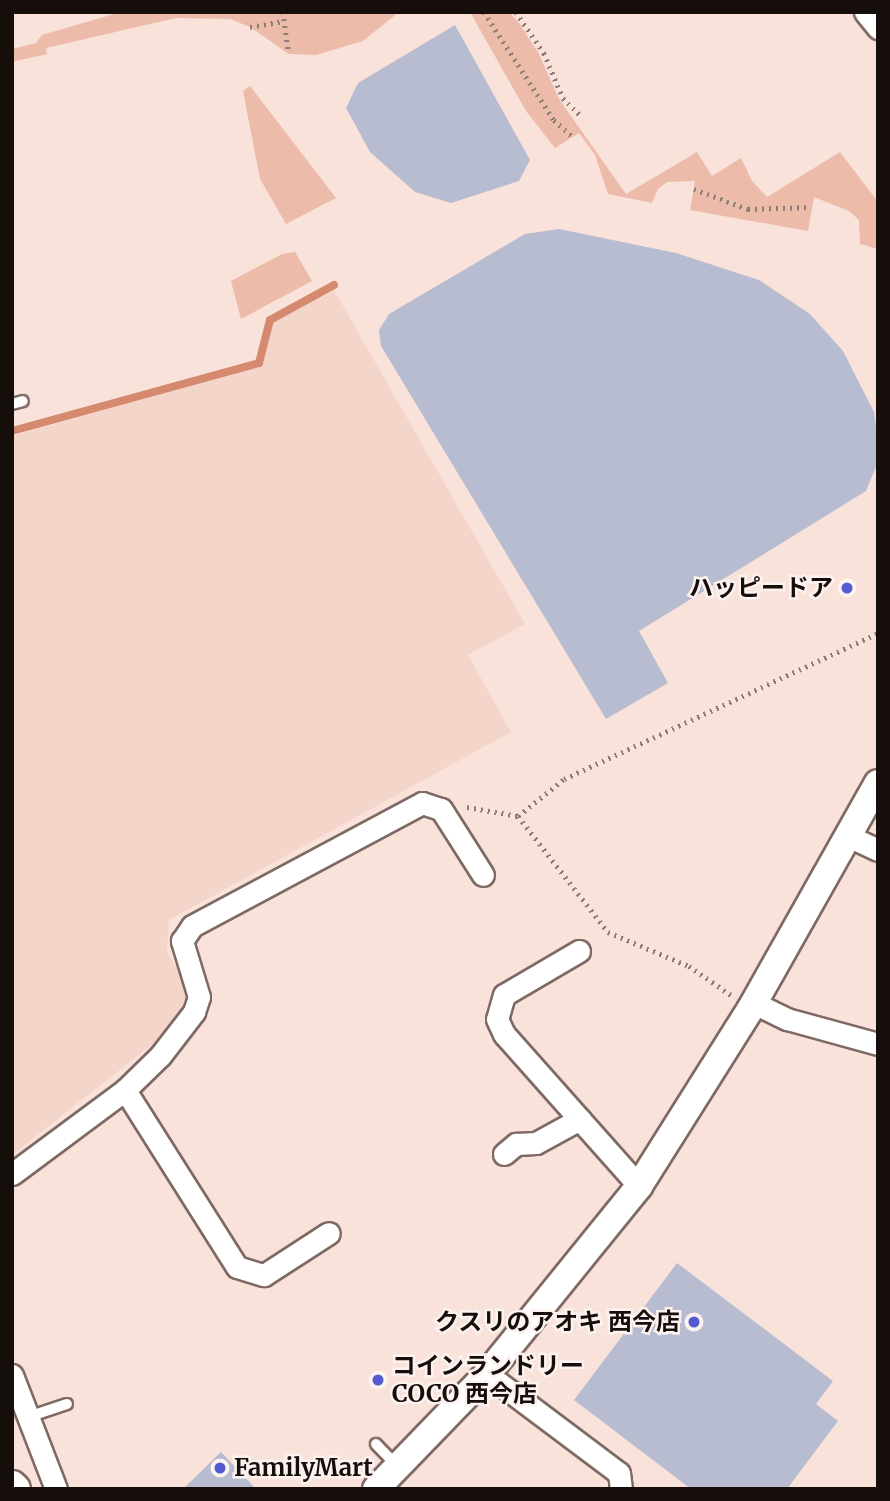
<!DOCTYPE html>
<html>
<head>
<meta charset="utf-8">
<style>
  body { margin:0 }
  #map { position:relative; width:890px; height:1501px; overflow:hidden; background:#f9e2da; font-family:Merriweather,"Noto Sans JP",serif }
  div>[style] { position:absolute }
  .built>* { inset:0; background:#f4d5ca }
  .green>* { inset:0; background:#edbba9 }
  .stream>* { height:8px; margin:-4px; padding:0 4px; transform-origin:4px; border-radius:4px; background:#d58a70 }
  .building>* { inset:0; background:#b8bcd0 }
  .path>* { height:4.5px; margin-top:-2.25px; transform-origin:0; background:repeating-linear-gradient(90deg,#8c7d77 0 2px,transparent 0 7px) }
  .roads { filter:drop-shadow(2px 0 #7e6a63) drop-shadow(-2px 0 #7e6a63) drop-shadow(0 2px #7e6a63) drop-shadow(0 -2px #7e6a63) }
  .service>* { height:10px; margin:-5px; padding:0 5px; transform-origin:5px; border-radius:5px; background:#fff }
  .minor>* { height:21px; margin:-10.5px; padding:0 10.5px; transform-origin:10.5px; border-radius:10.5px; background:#fff }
  .tertiary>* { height:26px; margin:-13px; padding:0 13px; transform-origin:13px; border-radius:13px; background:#fff }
  .secondary>* { height:30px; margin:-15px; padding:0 15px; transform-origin:15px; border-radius:15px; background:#fff }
  .dots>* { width:19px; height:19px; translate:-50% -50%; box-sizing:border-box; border:4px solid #fcf2ef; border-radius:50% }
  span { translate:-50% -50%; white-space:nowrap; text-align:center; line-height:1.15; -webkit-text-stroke:5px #fcf2ef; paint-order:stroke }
  .poi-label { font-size:24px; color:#150e0b; font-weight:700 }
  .right { translate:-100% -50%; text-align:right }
  .left { translate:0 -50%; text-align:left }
  .frame { position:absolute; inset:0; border:14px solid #150e0b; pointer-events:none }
</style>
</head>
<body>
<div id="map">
  <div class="built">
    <i style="clip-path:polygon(334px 290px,525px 624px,468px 655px,511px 732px,169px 920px,167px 951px,186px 985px,186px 1008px,174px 1027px,12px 1155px,12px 436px,262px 366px,272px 323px)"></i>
  </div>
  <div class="green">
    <i style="clip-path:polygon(121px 12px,399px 12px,363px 41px,316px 55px,289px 54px,250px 27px,230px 19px,176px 18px,46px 48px,47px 54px,12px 62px,12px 49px,36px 43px,42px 35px)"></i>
    <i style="clip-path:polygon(470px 12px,509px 12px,519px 23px,539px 54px,559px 99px,626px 194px,697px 152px,712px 176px,741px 158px,752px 181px,767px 197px,840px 152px,878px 202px,878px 249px,860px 244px,859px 220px,849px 211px,814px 197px,808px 231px,690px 210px,695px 181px,667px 182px,658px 189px,652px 203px,608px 194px,595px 155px,579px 133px,555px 148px,526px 111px)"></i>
    <i style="clip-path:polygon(250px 86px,336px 198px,286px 224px,260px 179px,243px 91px)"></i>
    <i style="clip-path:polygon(295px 252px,312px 281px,241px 319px,231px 281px,282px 254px)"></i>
  </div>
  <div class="stream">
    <i style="left:12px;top:431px;width:256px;rotate:-15.4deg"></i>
    <i style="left:259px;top:363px;width:44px;rotate:-75.7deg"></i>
    <i style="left:270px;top:320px;width:73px;rotate:-28.7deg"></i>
  </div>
  <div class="building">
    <i style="clip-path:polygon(455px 25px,530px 160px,519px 181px,451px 203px,415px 192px,370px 152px,346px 108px,358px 83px)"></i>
    <i style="clip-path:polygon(559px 229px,676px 253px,759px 280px,810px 314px,843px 351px,874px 412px,878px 443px,878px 462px,866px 491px,639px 631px,668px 683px,606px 719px,381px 346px,379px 330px,389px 314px,525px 234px)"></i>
    <i style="clip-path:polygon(677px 1263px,833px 1381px,816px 1404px,838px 1421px,787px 1489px,691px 1489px,574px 1400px)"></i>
    <i style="clip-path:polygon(221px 1452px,256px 1489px,183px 1489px)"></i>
  </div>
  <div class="path">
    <i style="left:283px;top:12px;width:42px;rotate:81.9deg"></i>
    <i style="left:484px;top:12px;width:129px;rotate:57.1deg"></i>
    <i style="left:554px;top:120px;width:25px;rotate:42deg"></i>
    <i style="left:516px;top:12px;width:50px;rotate:55.7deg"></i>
    <i style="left:544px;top:53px;width:49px;rotate:67.1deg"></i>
    <i style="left:563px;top:98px;width:25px;rotate:45deg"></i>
    <i style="left:250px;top:27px;width:35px;rotate:-10deg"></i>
    <i style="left:694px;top:189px;width:58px;rotate:20.3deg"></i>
    <i style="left:748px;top:209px;width:63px;rotate:-1.8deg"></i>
    <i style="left:467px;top:807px;width:52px;rotate:10deg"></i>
    <i style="left:518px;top:816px;width:147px;rotate:52.2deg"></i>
    <i style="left:608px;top:932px;width:88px;rotate:22.8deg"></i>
    <i style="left:689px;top:966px;width:51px;rotate:34.6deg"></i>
    <i style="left:518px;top:816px;width:59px;rotate:-38.8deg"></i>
    <i style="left:564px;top:779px;width:346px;rotate:-24.9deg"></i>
  </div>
  <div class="roads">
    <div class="service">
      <i style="left:12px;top:404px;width:11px;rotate:-15deg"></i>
      <i style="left:28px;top:1417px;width:41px;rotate:-18.4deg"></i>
      <i style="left:376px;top:1444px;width:32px;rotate:46deg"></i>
    </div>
    <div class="minor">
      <i style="left:865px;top:12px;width:21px;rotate:51deg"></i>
      <i style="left:848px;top:836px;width:33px;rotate:25deg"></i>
      <i style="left:579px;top:951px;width:87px;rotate:149.6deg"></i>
      <i style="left:504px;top:995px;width:25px;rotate:106deg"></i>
      <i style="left:497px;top:1019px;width:17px;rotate:65deg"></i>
      <i style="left:504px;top:1034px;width:203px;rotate:48.4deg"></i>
      <i style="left:754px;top:1003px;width:37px;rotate:26deg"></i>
      <i style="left:787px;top:1019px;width:94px;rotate:15.4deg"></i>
      <i style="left:125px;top:1090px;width:209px;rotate:57.7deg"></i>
      <i style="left:237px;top:1267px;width:28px;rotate:17deg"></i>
      <i style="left:264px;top:1275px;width:77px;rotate:-32.9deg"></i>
      <i style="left:504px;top:1154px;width:16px;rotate:-40deg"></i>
      <i style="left:516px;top:1144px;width:20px;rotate:-3deg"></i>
      <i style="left:536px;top:1143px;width:50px;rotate:-28.6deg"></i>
      <i style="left:12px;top:1174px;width:141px;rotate:-36.6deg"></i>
      <i style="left:125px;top:1090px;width:49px;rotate:-44.2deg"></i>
      <i style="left:160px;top:1056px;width:56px;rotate:-52.3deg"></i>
      <i style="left:194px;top:1012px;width:16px;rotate:-72deg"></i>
      <i style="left:199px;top:997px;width:59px;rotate:-106.9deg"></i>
      <i style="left:182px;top:941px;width:18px;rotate:-56deg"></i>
      <i style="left:192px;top:926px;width:261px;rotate:-28.1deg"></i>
      <i style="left:422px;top:803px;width:20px;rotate:18deg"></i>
      <i style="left:441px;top:809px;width:78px;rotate:57.5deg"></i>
      <i style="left:487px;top:1374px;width:165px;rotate:36.9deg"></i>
      <i style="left:619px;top:1473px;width:16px;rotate:83deg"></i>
      <i style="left:12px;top:1375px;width:122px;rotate:68.9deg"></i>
    </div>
    <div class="tertiary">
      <i style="left:376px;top:1489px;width:160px;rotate:-46deg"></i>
      <i style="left:487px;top:1374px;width:242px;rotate:-51deg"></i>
      <i style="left:639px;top:1186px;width:210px;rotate:-57.8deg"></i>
      <i style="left:751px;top:1008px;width:258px;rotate:-60.6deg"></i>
    </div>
    <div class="secondary">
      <i style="left:12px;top:1486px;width:4px;rotate:45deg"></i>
    </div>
  </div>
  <div class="dots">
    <i style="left:847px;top:588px;background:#545bd1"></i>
    <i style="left:694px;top:1322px;background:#545bd1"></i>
    <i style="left:378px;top:1380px;background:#545bd1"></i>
    <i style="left:220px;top:1468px;background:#545bd1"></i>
  </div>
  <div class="poi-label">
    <span class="right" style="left:833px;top:588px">ハッピードア</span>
    <span class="right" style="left:680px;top:1322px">クスリのアオキ 西今店</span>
    <span class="left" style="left:392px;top:1380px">コインランドリー<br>COCO 西今店</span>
    <span class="left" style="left:234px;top:1468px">FamilyMart</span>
  </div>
  <div class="frame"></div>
</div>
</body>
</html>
